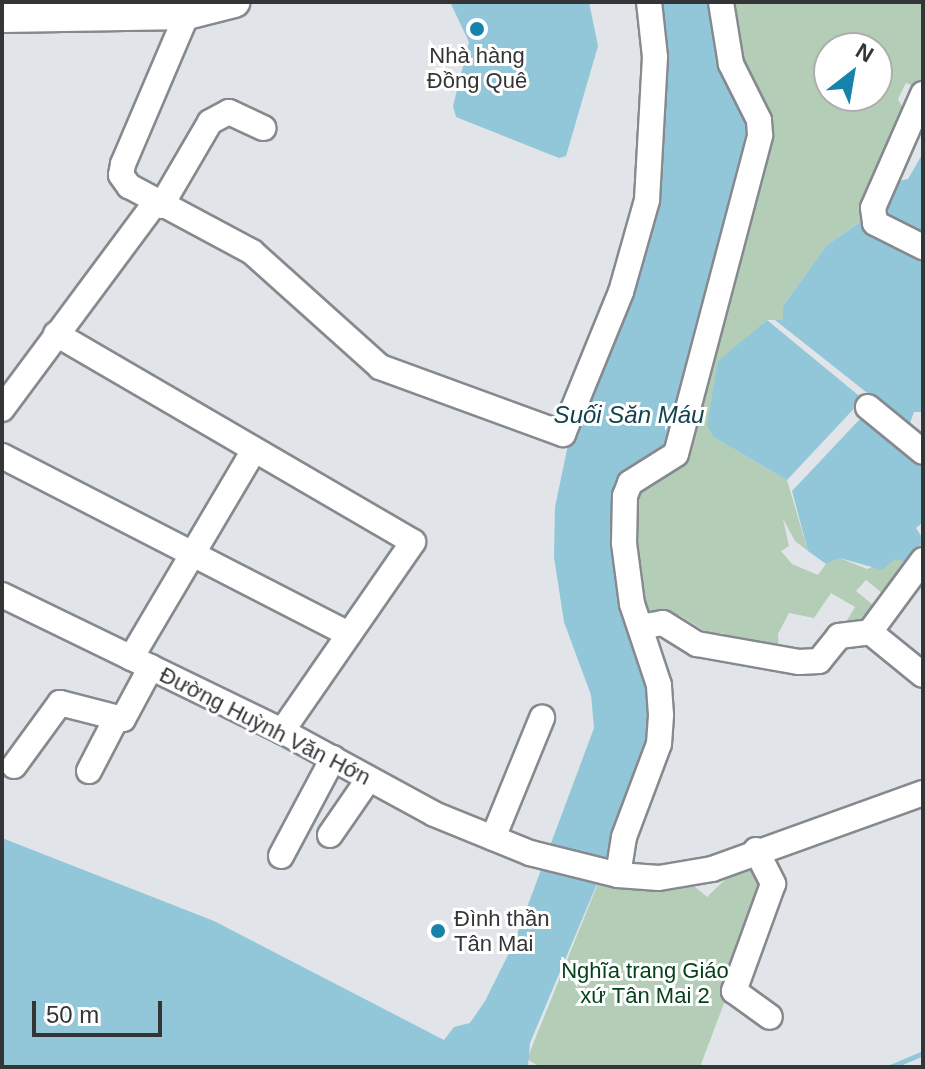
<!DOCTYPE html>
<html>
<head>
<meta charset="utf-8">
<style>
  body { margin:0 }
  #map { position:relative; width:925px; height:1069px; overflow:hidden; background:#e1e5ea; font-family:Arial,sans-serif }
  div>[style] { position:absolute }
  .green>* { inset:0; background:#b3cdb7 }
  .water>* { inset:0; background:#91c7d9 }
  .stream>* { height:5px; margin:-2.5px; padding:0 2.5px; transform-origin:2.5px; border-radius:2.5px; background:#91c7d9 }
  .roads { filter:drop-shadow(2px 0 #868a8e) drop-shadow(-2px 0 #868a8e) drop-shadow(0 2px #868a8e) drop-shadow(0 -2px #868a8e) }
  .minor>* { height:24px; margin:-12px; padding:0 12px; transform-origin:12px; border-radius:12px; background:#fff }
  .major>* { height:30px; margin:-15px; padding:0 15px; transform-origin:15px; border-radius:15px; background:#fff }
  .dots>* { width:22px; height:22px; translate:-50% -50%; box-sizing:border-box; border:4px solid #fff; border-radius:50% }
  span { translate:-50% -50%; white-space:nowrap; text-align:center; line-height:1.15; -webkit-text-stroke:6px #fff; paint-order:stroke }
  .poi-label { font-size:22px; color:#343537 }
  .left { translate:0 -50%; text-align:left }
  .street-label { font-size:22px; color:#343537 }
  .park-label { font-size:22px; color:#044219 }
  .water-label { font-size:24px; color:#12424f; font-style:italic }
  .frame { position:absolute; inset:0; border:4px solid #343537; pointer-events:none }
  .north { position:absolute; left:813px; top:32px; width:80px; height:80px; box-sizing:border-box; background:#fff; border:2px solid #aeaeaf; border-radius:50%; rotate:31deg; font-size:22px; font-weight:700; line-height:32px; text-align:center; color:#343537 }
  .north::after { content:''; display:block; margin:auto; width:28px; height:36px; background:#1783ab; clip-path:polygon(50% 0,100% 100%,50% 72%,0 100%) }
  .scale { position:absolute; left:32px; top:1001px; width:130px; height:36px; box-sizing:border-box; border:4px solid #343537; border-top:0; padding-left:10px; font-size:24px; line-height:28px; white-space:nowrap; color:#343537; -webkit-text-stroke:6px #fff; paint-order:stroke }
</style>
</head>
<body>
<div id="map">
  <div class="green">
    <i style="clip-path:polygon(evenodd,727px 2px,923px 2px,923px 79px,919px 88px,906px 83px,898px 99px,907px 115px,868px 217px,827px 245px,783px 306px,783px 320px,767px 320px,719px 361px,715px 438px,787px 480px,808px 551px,795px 541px,783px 519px,789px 546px,781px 551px,792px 564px,818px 575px,826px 564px,840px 558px,867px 569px,895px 559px,923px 539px,923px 550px,882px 593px,866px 580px,856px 591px,873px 605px,862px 624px,842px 629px,855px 607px,831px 593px,814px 618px,789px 613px,778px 634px,779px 651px,721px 642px,724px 633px,710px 634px,679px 615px,678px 629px,643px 622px,632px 498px,742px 76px,727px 2px,829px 48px,877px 48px,877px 96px,829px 96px,829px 48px)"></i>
    <i style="clip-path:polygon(756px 862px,769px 884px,700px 1067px,540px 1067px,527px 1059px,599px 881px,693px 885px,707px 897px,738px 867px)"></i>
  </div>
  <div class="water">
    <i style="clip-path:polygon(450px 2px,589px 2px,598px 46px,566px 156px,559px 158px,456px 117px,453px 106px,469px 42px)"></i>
    <i style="clip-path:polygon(656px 2px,715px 2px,753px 121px,670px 450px,624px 479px,656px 692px,655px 722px,618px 834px,530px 1043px,528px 1067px,2px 1067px,2px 838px,214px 921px,444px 1040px,454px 1027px,470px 1023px,485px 1001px,513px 945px,594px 728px,591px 695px,564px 622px,554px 557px,555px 507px,573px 421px,627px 296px)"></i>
    <i style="clip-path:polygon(923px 153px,923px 241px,880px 218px,890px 183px,908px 179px)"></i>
    <i style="clip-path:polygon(868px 217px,923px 254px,923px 412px,914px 412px,909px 426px,775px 320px,783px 320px,783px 306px,827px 245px)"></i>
    <i style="clip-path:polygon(767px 320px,863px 399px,787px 480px,715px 438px,707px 426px,718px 361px)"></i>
    <i style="clip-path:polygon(870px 419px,923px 461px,923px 522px,916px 528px,923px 539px,907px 562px,895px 559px,882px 570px,840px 558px,826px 564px,808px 551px,792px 491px,859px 420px)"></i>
  </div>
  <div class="stream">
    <i style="left:890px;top:1067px;width:36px;rotate:-23deg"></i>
  </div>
  <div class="roads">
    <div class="minor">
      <i style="left:187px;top:14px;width:163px;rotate:113.1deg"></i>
      <i style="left:123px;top:164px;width:11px;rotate:100deg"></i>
      <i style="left:121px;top:175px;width:14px;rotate:54deg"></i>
      <i style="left:129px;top:186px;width:140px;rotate:28.2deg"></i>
      <i style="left:252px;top:252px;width:172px;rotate:41.9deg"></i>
      <i style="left:380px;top:367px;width:195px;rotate:20.1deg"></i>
      <i style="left:563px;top:434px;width:153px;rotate:-67.8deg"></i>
      <i style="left:621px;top:292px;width:96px;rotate:-74.2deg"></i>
      <i style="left:647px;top:200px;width:143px;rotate:-86.8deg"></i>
      <i style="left:655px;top:57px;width:55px;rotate:-96.2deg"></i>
      <i style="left:923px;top:94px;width:124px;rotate:113.7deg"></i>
      <i style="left:873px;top:208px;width:15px;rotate:82deg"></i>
      <i style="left:875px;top:223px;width:54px;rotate:26.6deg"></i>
      <i style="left:161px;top:206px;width:97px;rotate:-59.7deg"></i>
      <i style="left:210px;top:122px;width:21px;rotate:-28deg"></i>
      <i style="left:229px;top:112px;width:38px;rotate:25deg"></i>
      <i style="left:56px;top:334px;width:413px;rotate:30.2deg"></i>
      <i style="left:413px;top:542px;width:230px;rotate:124.7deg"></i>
      <i style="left:868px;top:407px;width:71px;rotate:39.3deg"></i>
      <i style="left:2px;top:409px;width:257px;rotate:-53.4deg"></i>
      <i style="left:2px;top:456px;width:390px;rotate:27.2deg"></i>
      <i style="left:923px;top:560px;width:89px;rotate:126.4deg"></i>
      <i style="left:870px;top:632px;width:68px;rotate:39.1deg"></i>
      <i style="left:2px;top:595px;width:311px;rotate:25.9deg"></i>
      <i style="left:282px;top:731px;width:173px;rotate:28.6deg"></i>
      <i style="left:434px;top:814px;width:104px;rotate:22.1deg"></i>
      <i style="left:530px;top:853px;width:91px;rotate:14deg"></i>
      <i style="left:618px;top:875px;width:41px;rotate:4.2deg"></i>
      <i style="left:659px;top:878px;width:54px;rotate:-9.6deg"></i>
      <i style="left:712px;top:869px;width:224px;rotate:-19.8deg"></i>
      <i style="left:640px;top:627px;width:23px;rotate:-10deg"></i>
      <i style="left:663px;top:623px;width:40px;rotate:32deg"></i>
      <i style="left:697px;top:644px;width:104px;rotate:10deg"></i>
      <i style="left:799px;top:662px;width:20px;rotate:-3deg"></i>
      <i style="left:819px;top:661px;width:32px;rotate:-51deg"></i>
      <i style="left:839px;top:636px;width:31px;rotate:-7deg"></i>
      <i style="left:131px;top:658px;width:239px;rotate:-59.4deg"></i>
      <i style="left:14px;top:766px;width:78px;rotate:-53.9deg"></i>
      <i style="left:60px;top:703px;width:65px;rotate:14.3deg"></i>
      <i style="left:123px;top:719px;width:59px;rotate:-61.7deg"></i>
      <i style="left:89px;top:771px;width:59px;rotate:-62.6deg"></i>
      <i style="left:330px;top:835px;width:67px;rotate:-55.4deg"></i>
      <i style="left:493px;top:838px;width:130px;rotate:-67.8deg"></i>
      <i style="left:756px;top:850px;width:38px;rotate:63deg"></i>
      <i style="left:773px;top:884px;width:114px;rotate:110deg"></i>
      <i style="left:734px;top:991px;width:44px;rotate:35.8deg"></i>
      <i style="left:281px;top:856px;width:111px;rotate:-62deg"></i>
      <i style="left:618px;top:875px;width:38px;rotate:-81deg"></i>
      <i style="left:624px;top:837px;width:99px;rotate:-69.4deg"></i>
      <i style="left:659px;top:744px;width:29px;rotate:-86deg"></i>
      <i style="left:661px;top:715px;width:30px;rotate:-94deg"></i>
      <i style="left:659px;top:685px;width:85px;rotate:-108.4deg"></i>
      <i style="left:632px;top:604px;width:62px;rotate:-97.5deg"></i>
      <i style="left:624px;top:543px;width:47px;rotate:-88.8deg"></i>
      <i style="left:625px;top:496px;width:14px;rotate:-69deg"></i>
      <i style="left:630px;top:483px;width:54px;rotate:-32.2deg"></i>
      <i style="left:676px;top:454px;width:330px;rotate:-75.2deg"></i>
      <i style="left:760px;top:135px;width:15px;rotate:-94deg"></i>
      <i style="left:759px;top:120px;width:63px;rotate:-116.6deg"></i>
      <i style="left:731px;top:64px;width:63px;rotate:-99.2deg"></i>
    </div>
    <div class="major">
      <i style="left:2px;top:17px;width:185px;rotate:-0.9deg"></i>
      <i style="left:187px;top:14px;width:49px;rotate:-14.3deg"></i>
    </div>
  </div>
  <div class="dots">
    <i style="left:477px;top:29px;background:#1783ab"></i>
    <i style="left:438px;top:931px;background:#1783ab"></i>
  </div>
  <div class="poi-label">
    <span style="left:477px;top:68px">Nhà hàng<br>Đồng Quê</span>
    <span class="left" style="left:454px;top:931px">Đình thần<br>Tân Mai</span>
  </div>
  <div class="street-label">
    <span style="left:265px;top:726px;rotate:27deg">Đường Huỳnh Văn Hớn</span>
  </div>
  <div class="park-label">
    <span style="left:645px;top:983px">Nghĩa trang Giáo<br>xứ Tân Mai 2</span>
  </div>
  <div class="water-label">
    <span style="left:629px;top:415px">Suối Săn Máu</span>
  </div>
  <div class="frame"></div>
  <div class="north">N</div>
  <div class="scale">50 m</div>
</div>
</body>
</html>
